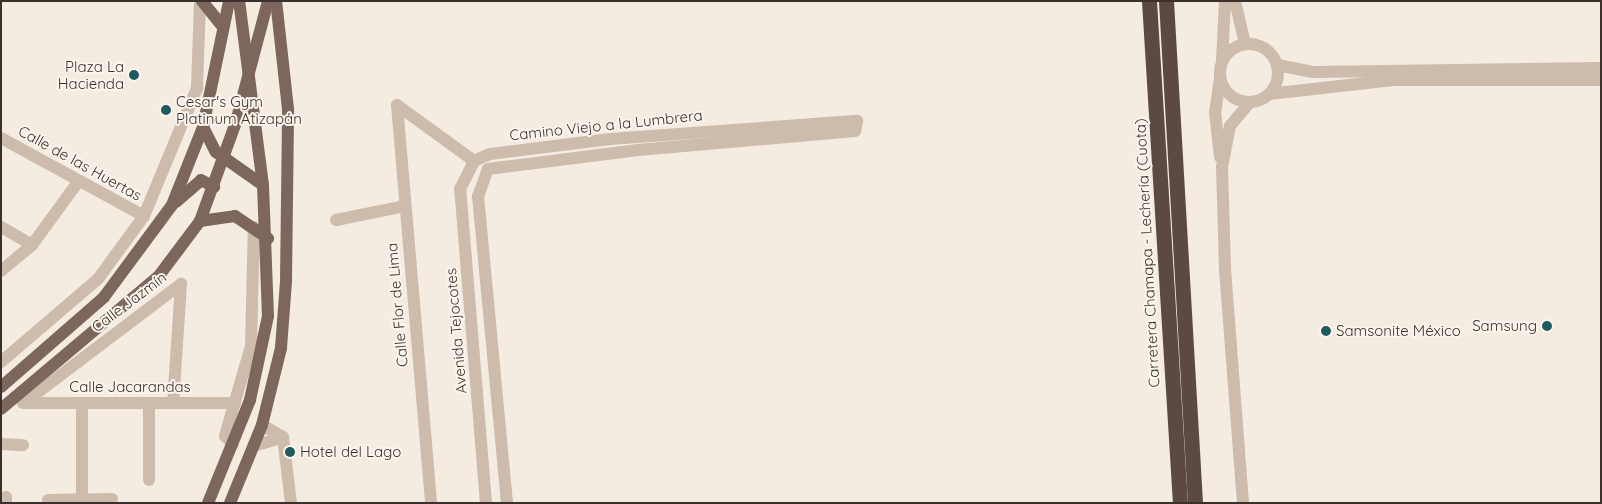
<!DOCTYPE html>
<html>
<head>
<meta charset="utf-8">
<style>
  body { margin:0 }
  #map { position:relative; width:1602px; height:504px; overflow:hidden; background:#f4ebe1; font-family:Quicksand,sans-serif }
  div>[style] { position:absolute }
  .minor>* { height:12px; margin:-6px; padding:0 6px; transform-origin:6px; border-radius:6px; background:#cdbbac }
  .minor>.ring { margin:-6px; padding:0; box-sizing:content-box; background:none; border:12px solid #cdbbac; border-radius:50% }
  .major>* { height:12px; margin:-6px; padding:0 6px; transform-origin:6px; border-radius:6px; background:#7d675c }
  .highway>* { height:15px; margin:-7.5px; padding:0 7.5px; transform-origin:7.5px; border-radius:7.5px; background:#5c4a42 }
  .dots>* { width:14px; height:14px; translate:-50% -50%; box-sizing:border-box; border:2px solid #fbf5ee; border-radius:50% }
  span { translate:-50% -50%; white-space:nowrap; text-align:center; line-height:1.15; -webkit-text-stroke:4px #fbf5ee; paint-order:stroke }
  .poi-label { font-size:15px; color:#3b302b }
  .right { translate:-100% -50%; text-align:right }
  .left { translate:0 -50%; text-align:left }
  .street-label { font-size:15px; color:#3b302b }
  .frame { position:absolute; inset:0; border:2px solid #3b302b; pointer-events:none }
</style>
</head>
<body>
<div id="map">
  <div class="minor">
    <i style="left:1235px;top:1px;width:44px;rotate:76.9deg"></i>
    <i class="ring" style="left:1220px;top:44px;width:46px;height:46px"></i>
    <i style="left:1222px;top:61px;width:60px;rotate:-87.1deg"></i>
    <i style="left:1277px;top:65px;width:38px;rotate:11deg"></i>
    <i style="left:1314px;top:72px;width:287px;rotate:-0.8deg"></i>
    <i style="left:1220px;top:78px;width:34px;rotate:98deg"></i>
    <i style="left:1215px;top:112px;width:45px;rotate:83.7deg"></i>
    <i style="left:1269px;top:94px;width:125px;rotate:-6.4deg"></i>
    <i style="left:1393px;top:80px;width:208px"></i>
    <i style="left:397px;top:105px;width:399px;rotate:85.1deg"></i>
    <i style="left:397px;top:105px;width:95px;rotate:36deg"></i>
    <i style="left:1px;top:138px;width:163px;rotate:28.6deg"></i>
    <i style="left:336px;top:220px;width:70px;rotate:-11.5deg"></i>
    <i style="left:1px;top:227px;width:36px;rotate:30deg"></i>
    <i style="left:1px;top:271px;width:40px;rotate:-40deg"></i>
    <i style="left:32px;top:245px;width:78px;rotate:-53.9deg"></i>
    <i style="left:1px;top:362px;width:128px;rotate:-40.6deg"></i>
    <i style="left:98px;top:279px;width:78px;rotate:-53.9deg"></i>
    <i style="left:144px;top:216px;width:139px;rotate:-67.5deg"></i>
    <i style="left:197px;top:88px;width:87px;rotate:-88deg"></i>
    <i style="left:18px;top:395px;width:10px;rotate:45deg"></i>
    <i style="left:25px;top:402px;width:196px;rotate:-37.1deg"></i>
    <i style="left:181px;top:284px;width:119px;rotate:93.8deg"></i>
    <i style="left:23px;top:403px;width:212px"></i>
    <i style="left:82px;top:405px;width:96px;rotate:90deg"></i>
    <i style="left:262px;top:425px;width:24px;rotate:30deg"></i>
    <i style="left:283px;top:437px;width:66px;rotate:83.1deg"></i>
    <i style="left:1px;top:444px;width:22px;rotate:3deg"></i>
    <i style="left:233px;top:444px;width:11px;rotate:-135deg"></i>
    <i style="left:225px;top:436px;width:94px;rotate:-73.9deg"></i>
    <i style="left:251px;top:346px;width:119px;rotate:-88.6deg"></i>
    <i style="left:254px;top:446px;width:30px;rotate:-17deg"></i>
    <i style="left:149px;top:480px;width:77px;rotate:-90deg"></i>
    <i style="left:6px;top:497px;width:6px;rotate:90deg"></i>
    <i style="left:48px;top:500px;width:64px;rotate:-0.9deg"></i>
    <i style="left:486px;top:503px;width:315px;rotate:-94.7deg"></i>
    <i style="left:460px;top:189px;width:31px;rotate:-63deg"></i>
    <i style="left:474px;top:161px;width:17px;rotate:-24deg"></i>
    <i style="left:490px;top:154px;width:121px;rotate:-7.1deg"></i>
    <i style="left:610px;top:139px;width:248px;rotate:-4.2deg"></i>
    <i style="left:857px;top:121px;width:10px;rotate:101deg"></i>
    <i style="left:855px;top:131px;width:218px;rotate:175deg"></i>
    <i style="left:638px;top:150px;width:151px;rotate:172.8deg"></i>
    <i style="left:488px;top:169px;width:29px;rotate:110deg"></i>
    <i style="left:478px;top:196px;width:308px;rotate:84.6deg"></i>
    <i style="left:1243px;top:503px;width:236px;rotate:-94.4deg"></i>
    <i style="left:1225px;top:268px;width:101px;rotate:-91.7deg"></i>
    <i style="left:1222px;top:167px;width:42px;rotate:-79deg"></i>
    <i style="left:1230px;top:126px;width:31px;rotate:-50deg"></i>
  </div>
  <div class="major">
    <i style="left:202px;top:1px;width:32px;rotate:51deg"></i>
    <i style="left:203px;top:127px;width:28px;rotate:63deg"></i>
    <i style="left:216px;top:152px;width:57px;rotate:35.1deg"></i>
    <i style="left:176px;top:202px;width:33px;rotate:-41deg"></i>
    <i style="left:201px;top:180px;width:15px;rotate:28deg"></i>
    <i style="left:200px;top:221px;width:35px;rotate:-8deg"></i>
    <i style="left:235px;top:216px;width:40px;rotate:34deg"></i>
    <i style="left:1px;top:387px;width:137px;rotate:-41.1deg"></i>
    <i style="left:104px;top:297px;width:114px;rotate:-53.5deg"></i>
    <i style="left:172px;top:205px;width:84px;rotate:-68.3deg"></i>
    <i style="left:203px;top:127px;width:129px;rotate:-78.3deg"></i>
    <i style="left:1px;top:409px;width:205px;rotate:-40.1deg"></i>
    <i style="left:158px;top:277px;width:70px;rotate:-53.1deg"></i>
    <i style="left:200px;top:221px;width:105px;rotate:-70deg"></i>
    <i style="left:236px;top:122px;width:125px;rotate:-75.2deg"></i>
    <i style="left:208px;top:503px;width:111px;rotate:-67.8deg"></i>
    <i style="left:250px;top:400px;width:86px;rotate:-77.9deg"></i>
    <i style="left:268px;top:316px;width:131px;rotate:-92.2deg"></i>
    <i style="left:263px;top:185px;width:186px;rotate:-97.4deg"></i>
    <i style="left:230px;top:503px;width:84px;rotate:-67.7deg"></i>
    <i style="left:262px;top:425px;width:79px;rotate:-76.1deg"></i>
    <i style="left:281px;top:348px;width:67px;rotate:-85.7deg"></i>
    <i style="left:286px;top:281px;width:172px;rotate:-89.3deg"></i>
    <i style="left:288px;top:109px;width:109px;rotate:-96.3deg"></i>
  </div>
  <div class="highway">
    <i style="left:1149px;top:1px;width:503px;rotate:86.47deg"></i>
    <i style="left:1166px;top:1px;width:503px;rotate:86.69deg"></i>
  </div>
  <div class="dots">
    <i style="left:134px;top:75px;background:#1f5a5e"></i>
    <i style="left:166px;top:110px;background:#1f5a5e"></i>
    <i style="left:1547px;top:326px;background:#1f5a5e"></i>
    <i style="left:1326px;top:331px;background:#1f5a5e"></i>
    <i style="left:290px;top:452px;background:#1f5a5e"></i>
  </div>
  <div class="poi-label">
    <span class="right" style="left:124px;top:75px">Plaza La<br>Hacienda</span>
    <span class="left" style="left:176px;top:110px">Cesar's Gym<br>Platinum Atizapán</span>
    <span class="right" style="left:1537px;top:326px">Samsung</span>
    <span class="left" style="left:1336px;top:331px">Samsonite México</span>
    <span class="left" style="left:300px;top:452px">Hotel del Lago</span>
  </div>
  <div class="street-label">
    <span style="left:606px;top:125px;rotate:-6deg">Camino Viejo a la Lumbrera</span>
    <span style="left:80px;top:163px;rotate:29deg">Calle de las Huertas</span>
    <span style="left:1147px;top:253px;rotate:-93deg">Carretera Chamapa - Lechería (Cuota)</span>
    <span style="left:129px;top:302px;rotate:-37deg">Calle Jazmín</span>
    <span style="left:397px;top:305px;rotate:-95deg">Calle Flor de Lima</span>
    <span style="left:456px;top:331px;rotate:-95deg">Avenida Tejocotes</span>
    <span style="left:130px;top:387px">Calle Jacarandas</span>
  </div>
  <div class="frame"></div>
</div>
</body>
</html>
